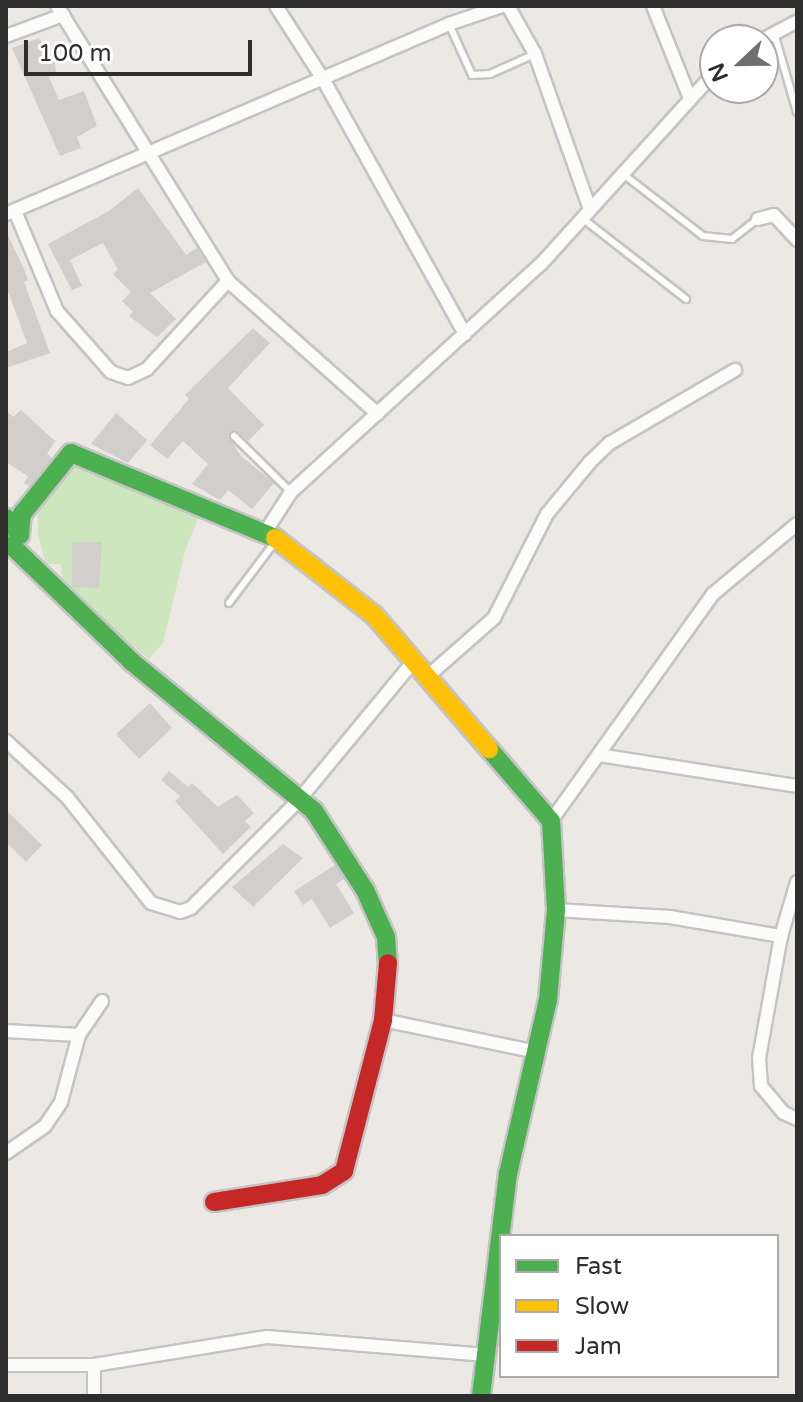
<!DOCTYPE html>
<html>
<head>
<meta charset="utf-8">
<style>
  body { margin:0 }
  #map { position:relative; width:803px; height:1402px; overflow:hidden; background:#ece8e4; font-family:"Varela Round",sans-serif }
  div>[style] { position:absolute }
  .green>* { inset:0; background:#cee6be }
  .building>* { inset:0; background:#d1cecb }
  .roads { filter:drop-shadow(2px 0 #c5c4c5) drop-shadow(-2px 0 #c5c4c5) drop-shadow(0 2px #c5c4c5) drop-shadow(0 -2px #c5c4c5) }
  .lane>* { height:6px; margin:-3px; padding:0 3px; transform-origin:3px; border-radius:3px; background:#fcfcfb }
  .street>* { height:12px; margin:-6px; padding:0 6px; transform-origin:6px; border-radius:6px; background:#fcfcfb }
  .fast>* { height:18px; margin:-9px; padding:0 9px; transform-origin:9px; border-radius:9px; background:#4caf50 }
  .slow>* { height:18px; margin:-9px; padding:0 9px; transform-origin:9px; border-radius:9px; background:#ffc107 }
  .jam>* { height:18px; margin:-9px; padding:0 9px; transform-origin:9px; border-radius:9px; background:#c62828 }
  span { translate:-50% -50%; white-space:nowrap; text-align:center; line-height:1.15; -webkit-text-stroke:6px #fff; paint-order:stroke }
  .frame { position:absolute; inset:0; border:8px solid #2e2e2e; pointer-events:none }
  .legend { position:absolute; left:499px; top:1234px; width:280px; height:144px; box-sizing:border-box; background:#fff; border:2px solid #ababab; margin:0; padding:10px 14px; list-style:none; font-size:24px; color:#2e2e2e }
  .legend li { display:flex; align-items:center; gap:16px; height:40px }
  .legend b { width:40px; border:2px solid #ababab }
  .north { position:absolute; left:699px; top:24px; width:80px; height:80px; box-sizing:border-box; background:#fff; border:2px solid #ababab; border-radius:50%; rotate:248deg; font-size:22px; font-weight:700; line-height:32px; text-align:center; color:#2e2e2e }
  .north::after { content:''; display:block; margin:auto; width:28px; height:36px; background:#706f6e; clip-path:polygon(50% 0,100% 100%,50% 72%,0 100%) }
  .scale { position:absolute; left:24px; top:40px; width:228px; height:36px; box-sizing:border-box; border:4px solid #2e2e2e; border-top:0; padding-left:10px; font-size:24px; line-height:28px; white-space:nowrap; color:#2e2e2e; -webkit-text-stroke:6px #fff; paint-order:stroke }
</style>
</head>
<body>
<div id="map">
  <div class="green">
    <i style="clip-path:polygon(74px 457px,201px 511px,185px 551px,163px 643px,149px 659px,63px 588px,61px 564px,46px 564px,38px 536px,37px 500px)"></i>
  </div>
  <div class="building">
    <i style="clip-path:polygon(39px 38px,55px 63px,56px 75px,49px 77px,59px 100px,84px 91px,97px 126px,77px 137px,81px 148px,60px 156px,12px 48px)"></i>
    <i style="clip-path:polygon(138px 188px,186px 255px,197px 248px,206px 262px,150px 293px,176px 319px,157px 337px,129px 316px,133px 312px,122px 301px,131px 292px,113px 274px,118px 269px,103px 243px,70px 260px,82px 286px,72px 290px,48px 244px,109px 211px)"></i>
    <i style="clip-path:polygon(6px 231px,24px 269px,28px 280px,24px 282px,50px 353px,6px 368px,6px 352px,27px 343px,6px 286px)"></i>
    <i style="clip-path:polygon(253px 328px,270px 343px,228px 388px,264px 425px,248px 441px,236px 430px,228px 435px,241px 456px,274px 483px,252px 509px,228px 490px,220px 500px,192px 484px,208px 464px,183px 441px,167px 459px,150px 445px,189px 399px,185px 395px)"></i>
    <i style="clip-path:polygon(6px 410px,13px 417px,21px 410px,55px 441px,47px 454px,52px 458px,29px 486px,24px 483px,28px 476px,6px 462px)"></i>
    <i style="clip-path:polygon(116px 413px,147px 440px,128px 463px,91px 444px)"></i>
    <i style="clip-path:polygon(72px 542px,102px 542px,99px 588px,72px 587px)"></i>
    <i style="clip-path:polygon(150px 703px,172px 728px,139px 759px,116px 734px)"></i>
    <i style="clip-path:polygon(169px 771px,188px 787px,192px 783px,218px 807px,237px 795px,254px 813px,245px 821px,251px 827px,223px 854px,175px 801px,180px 796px,161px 780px)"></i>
    <i style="clip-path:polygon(6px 810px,42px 845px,26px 862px,6px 842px)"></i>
    <i style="clip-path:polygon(283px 844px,303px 858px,253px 907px,232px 887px)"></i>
    <i style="clip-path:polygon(335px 865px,344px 879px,336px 884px,354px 913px,330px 928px,312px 899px,303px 905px,294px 891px)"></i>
  </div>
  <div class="roads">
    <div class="lane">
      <i style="left:449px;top:24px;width:56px;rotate:65.7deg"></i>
      <i style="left:472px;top:75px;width:18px;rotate:-3deg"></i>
      <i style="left:490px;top:74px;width:49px;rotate:-24deg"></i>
      <i style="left:774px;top:33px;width:82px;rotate:73.8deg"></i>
      <i style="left:623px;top:174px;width:101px;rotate:37.8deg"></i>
      <i style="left:703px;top:236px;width:29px;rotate:6deg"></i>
      <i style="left:732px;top:239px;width:33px;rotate:-38deg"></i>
      <i style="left:582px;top:218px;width:132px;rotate:37.9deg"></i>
      <i style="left:234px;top:436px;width:80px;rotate:44.5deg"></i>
      <i style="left:229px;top:603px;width:76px;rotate:-53deg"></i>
    </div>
    <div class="street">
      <i style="left:57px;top:6px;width:324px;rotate:58.1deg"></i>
      <i style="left:228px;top:281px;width:200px;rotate:41.6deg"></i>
      <i style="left:276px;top:6px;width:87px;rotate:57.2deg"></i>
      <i style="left:323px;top:79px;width:292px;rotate:60.9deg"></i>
      <i style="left:508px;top:6px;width:55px;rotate:60.6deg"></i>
      <i style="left:535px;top:54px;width:164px;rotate:70.5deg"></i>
      <i style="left:653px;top:6px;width:97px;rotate:68.2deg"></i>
      <i style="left:6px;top:36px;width:61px;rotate:-20.2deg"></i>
      <i style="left:762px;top:40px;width:40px;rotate:-28deg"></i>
      <i style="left:15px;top:211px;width:108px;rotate:67.2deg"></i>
      <i style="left:57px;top:311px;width:81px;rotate:48.5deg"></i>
      <i style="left:111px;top:372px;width:18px;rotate:19deg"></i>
      <i style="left:128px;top:378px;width:21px;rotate:-25deg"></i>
      <i style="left:147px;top:369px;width:120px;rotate:-47.4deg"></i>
      <i style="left:6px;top:214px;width:482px;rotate:-23.2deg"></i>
      <i style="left:449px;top:24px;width:56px;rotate:-18.8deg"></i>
      <i style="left:758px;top:219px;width:16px;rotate:-14deg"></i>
      <i style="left:774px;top:215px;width:34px;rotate:47deg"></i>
      <i style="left:266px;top:531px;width:46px;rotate:-57.3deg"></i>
      <i style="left:291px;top:492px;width:338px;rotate:-42.4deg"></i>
      <i style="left:541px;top:264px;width:259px;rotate:-47.8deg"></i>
      <i style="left:427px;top:677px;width:89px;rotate:-41.4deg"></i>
      <i style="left:494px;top:618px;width:117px;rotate:-63deg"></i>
      <i style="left:547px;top:514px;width:67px;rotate:-50.4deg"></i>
      <i style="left:590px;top:462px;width:28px;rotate:-44deg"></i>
      <i style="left:610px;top:443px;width:145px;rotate:-30.3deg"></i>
      <i style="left:6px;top:741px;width:83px;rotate:42.6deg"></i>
      <i style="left:67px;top:797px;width:135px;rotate:51.6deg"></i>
      <i style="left:151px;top:903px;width:30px;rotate:17deg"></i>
      <i style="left:180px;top:912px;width:12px;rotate:-20deg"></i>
      <i style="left:191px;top:908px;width:151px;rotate:-45deg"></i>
      <i style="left:298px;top:801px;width:180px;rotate:-50.4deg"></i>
      <i style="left:599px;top:755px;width:200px;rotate:8.9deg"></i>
      <i style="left:551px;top:821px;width:279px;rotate:-54.5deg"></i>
      <i style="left:713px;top:594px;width:109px;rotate:-39.8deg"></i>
      <i style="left:797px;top:882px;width:56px;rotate:106.5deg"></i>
      <i style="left:781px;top:936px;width:124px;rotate:100.2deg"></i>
      <i style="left:759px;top:1058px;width:28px;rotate:86deg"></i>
      <i style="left:761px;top:1086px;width:35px;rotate:50deg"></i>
      <i style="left:784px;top:1113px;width:14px;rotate:25deg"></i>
      <i style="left:556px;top:910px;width:114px;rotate:3.5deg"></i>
      <i style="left:670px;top:917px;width:113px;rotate:9.7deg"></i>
      <i style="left:383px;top:1020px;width:157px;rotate:11.7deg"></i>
      <i style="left:6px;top:1031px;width:73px;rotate:3.1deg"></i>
      <i style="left:6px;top:1153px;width:47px;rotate:-34.7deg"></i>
      <i style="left:45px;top:1126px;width:29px;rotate:-56deg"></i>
      <i style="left:61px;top:1102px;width:69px;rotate:-75deg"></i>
      <i style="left:79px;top:1035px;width:41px;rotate:-55.9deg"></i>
      <i style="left:6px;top:1365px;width:88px"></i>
      <i style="left:94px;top:1365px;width:175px;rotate:-9.2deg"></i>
      <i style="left:267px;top:1337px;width:220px;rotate:4.7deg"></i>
      <i style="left:94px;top:1365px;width:31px;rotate:90deg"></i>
    </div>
    <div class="fast">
      <i style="left:6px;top:518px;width:22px;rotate:51deg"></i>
      <i style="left:20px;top:535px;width:21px;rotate:-85deg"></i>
      <i style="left:22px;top:514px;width:78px;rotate:-51.2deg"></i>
      <i style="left:71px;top:453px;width:221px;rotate:22.6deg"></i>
      <i style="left:11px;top:545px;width:168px;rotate:44deg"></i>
      <i style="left:132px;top:662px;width:235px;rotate:39.3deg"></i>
      <i style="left:314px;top:811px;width:94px;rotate:57.2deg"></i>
      <i style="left:365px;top:890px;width:51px;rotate:65.9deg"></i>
      <i style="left:386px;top:937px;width:26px;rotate:86deg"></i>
      <i style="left:481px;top:1396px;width:224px;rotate:-83.1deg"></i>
      <i style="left:508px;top:1174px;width:179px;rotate:-77.1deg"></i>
      <i style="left:548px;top:1000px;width:90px;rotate:-84.9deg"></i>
      <i style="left:556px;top:910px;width:89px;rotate:-93.2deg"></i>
      <i style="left:551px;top:821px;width:95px;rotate:-130.7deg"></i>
    </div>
    <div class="slow">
      <i style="left:275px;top:538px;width:125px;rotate:37.9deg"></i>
      <i style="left:374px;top:615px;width:177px;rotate:49.4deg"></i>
    </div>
    <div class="jam">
      <i style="left:214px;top:1202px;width:109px;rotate:-8.9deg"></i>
      <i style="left:322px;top:1185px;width:26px;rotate:-32deg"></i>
      <i style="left:344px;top:1171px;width:156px;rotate:-75.5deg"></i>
      <i style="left:383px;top:1020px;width:57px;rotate:-85deg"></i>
    </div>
  </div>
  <div class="frame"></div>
  <ul class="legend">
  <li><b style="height:10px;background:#4caf50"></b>Fast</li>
  <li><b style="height:10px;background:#ffc107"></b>Slow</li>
  <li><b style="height:10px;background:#c62828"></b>Jam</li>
  </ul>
  <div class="north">N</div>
  <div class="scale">100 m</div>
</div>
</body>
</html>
